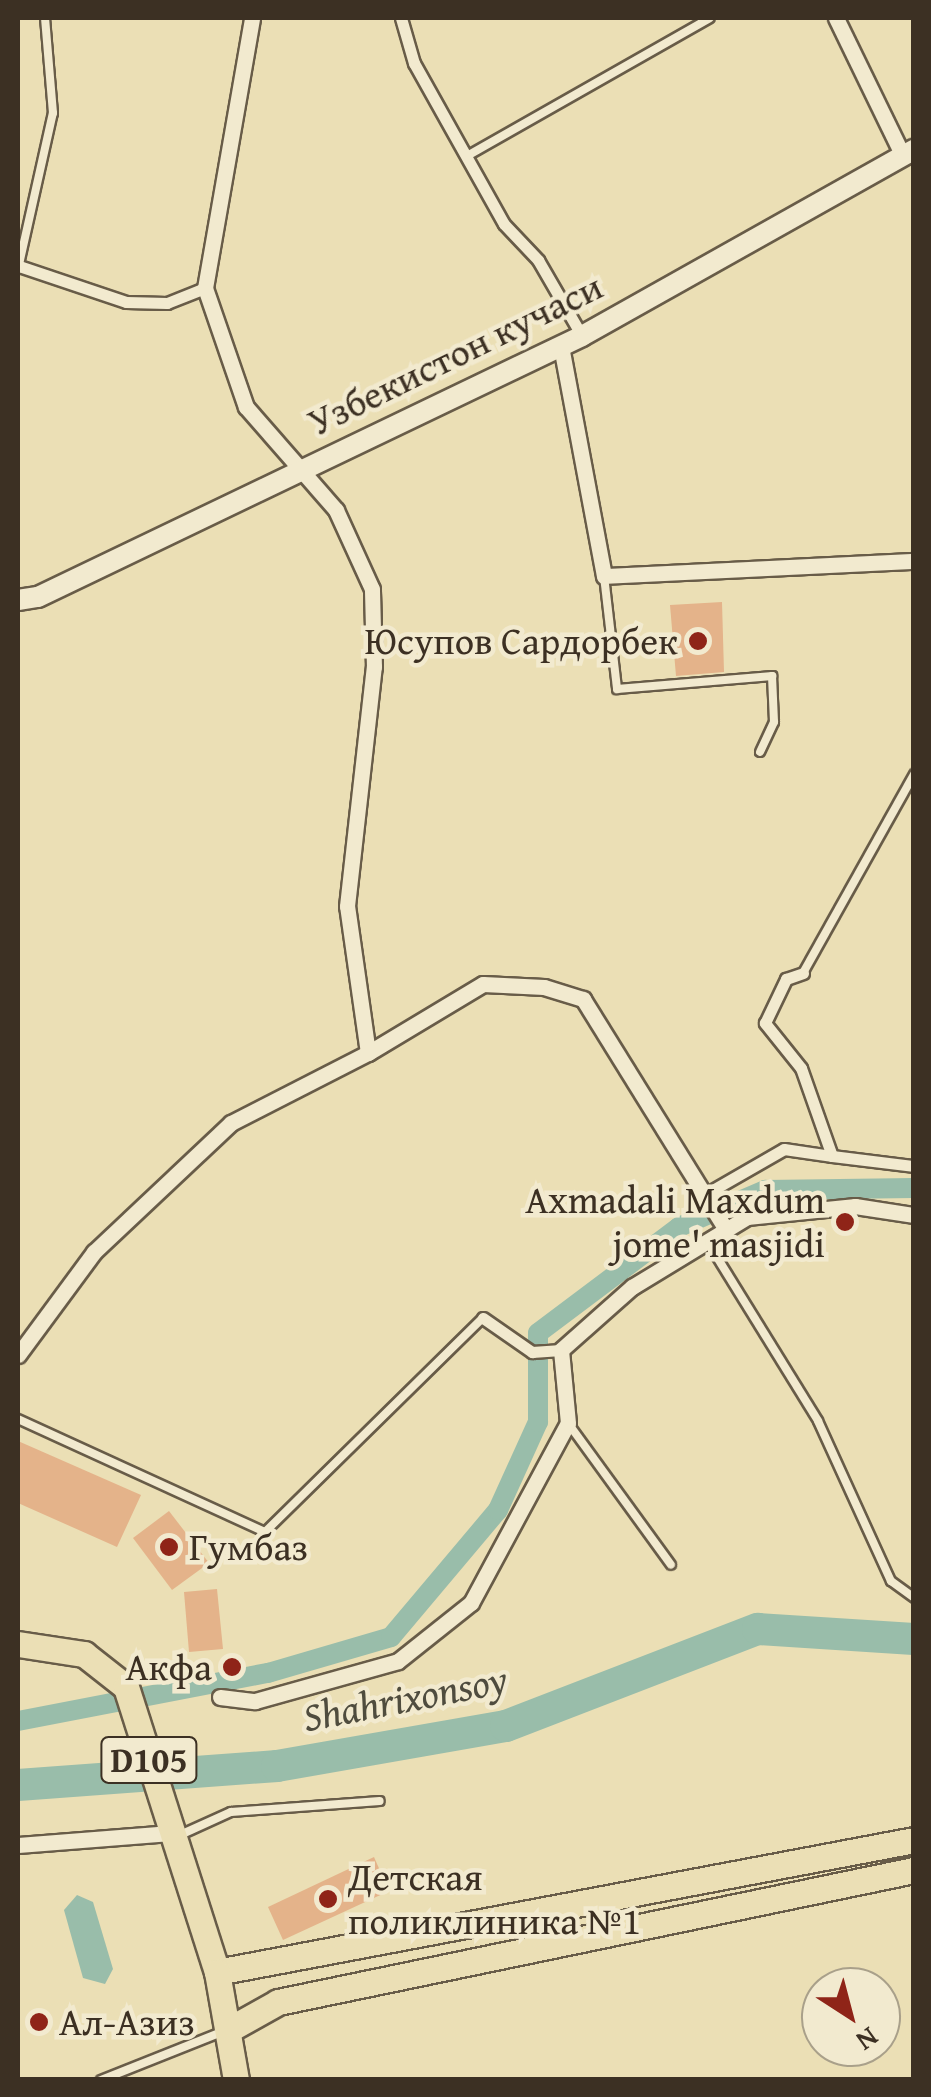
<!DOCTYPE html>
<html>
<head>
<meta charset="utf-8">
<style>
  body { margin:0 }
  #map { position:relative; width:931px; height:2097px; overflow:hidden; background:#ebdfb5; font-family:"Gentium Book Plus",serif }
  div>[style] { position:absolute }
  .water>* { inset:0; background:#99bdaa }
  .canal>* { height:20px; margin:-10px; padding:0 10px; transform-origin:10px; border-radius:10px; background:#99bdaa }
  .river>* { height:32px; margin:-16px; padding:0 16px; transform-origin:16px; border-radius:16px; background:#99bdaa }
  .building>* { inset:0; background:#e4b38a }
  .roads { filter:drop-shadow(2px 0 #685c48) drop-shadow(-2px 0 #685c48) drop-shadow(0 2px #685c48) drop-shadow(0 -2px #685c48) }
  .service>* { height:8px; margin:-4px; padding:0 4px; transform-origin:4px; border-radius:4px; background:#f2eacf }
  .pedestrian>* { height:11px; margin:-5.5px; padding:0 5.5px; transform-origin:5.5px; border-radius:5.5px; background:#f2eacf }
  .minor>* { height:15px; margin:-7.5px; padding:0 7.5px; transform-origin:7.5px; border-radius:7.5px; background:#f2eacf }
  .tertiary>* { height:20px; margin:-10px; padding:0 10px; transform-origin:10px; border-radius:10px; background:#f2eacf }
  .primary>* { height:25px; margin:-12.5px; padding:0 12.5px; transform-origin:12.5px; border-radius:12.5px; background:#ebdfb5 }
  .trunk>* { height:25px; margin:-12.5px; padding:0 12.5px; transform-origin:12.5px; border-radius:12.5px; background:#ebdfb5 }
  .dots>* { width:28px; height:28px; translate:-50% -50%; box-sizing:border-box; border:5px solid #f2eacf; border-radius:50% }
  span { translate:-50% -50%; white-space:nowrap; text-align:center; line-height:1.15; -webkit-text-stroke:9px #f2eacf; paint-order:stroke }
  .shield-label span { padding:2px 8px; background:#f2eacf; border:2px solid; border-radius:8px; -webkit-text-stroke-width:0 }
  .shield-label { font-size:35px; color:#3c3023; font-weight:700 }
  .street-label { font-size:38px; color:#3c3023 }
  .poi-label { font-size:38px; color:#3c3023 }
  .right { translate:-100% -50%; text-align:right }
  .left { translate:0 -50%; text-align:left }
  .water-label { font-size:40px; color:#4f4c3e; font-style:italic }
  .frame { position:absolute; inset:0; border:20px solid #3c3023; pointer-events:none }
  .north { position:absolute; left:801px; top:1967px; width:100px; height:100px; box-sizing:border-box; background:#f2eacf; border:2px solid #a9a08a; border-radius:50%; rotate:144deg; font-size:28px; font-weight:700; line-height:40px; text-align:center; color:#3c3023 }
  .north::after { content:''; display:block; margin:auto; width:35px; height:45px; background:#8f2418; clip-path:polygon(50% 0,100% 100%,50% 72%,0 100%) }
</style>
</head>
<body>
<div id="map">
  <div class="water">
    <i style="clip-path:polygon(77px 1895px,93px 1902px,113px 1969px,105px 1984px,83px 1978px,64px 1910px)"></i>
  </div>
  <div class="canal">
    <i style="left:18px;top:1721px;width:255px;rotate:-10.9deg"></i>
    <i style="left:268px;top:1673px;width:128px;rotate:-16.3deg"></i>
    <i style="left:391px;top:1637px;width:166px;rotate:-49.9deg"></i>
    <i style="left:498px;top:1510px;width:97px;rotate:-65.6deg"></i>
    <i style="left:538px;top:1422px;width:89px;rotate:-90deg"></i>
    <i style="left:538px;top:1333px;width:176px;rotate:-36.9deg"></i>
    <i style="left:679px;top:1227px;width:94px;rotate:-23.3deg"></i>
    <i style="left:765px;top:1190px;width:149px;rotate:-0.8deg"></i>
  </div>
  <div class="river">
    <i style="left:18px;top:1785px;width:260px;rotate:-4.2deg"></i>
    <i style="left:277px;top:1766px;width:232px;rotate:-9.9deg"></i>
    <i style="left:506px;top:1726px;width:270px;rotate:-21.1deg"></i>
    <i style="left:758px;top:1629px;width:156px;rotate:3.7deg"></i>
  </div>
  <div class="building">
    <i style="clip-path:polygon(722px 602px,724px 672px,676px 676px,670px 605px)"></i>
    <i style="clip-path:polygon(18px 1441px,141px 1495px,117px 1547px,18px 1503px)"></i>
    <i style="clip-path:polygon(169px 1511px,209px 1563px,172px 1590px,133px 1538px)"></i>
    <i style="clip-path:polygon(217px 1589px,223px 1649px,189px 1652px,184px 1592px)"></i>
    <i style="clip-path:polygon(374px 1857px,389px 1891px,283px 1940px,268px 1907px)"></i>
  </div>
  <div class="roads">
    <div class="service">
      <i style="left:467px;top:156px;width:279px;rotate:-29.6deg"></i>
      <i style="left:18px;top:269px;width:160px;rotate:-77.4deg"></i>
      <i style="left:53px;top:113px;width:95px;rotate:-94.8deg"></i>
      <i style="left:604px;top:576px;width:114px;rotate:83.4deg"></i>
      <i style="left:617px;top:689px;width:156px;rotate:-4.8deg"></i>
      <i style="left:772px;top:676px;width:46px;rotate:87.5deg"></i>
      <i style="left:774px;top:722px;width:33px;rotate:115deg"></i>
      <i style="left:803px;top:973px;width:228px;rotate:-60.8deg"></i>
      <i style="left:707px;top:1241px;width:211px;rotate:58.3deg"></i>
      <i style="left:818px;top:1421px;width:176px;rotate:65.5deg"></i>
      <i style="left:891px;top:1581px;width:29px;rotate:36deg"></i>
      <i style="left:18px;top:1419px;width:272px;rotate:24.6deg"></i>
      <i style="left:265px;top:1532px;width:305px;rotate:-44.5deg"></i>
      <i style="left:568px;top:1423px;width:175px;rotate:54deg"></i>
      <i style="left:180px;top:1835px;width:56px;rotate:-24.3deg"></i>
      <i style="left:231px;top:1812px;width:149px;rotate:-4.2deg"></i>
      <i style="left:101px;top:2080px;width:132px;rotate:-21.7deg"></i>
    </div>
    <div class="pedestrian">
      <i style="left:401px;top:18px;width:47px;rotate:73.9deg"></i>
      <i style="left:414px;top:63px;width:184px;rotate:60.8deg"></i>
      <i style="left:504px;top:224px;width:50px;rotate:46.6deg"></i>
      <i style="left:538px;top:260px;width:88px;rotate:59.9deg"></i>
      <i style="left:19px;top:266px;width:113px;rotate:18.6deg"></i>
      <i style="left:126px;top:302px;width:41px;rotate:1.4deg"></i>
      <i style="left:167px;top:303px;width:41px;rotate:-21.5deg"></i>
      <i style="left:832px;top:1156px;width:83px;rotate:7deg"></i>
      <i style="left:704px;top:1195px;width:92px;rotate:-29.9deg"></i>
      <i style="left:784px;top:1149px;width:49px;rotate:8.3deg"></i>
      <i style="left:832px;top:1156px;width:93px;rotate:-109.4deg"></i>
      <i style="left:801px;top:1068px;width:58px;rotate:-128.7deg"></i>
      <i style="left:765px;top:1023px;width:49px;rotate:-64.5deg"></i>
      <i style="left:786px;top:979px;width:18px;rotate:-19deg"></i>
      <i style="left:483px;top:1318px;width:60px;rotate:34.8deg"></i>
      <i style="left:532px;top:1352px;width:29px;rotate:-4deg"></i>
    </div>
    <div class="minor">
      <i style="left:836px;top:18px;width:153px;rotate:64.1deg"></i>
      <i style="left:561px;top:346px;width:234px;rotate:79.4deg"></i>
      <i style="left:604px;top:576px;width:310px;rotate:-2.8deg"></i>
      <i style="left:368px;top:1053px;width:134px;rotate:-31deg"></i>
      <i style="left:483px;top:984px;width:61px;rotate:2.8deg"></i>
      <i style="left:544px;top:987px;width:41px;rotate:17.1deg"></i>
      <i style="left:583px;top:999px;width:272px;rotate:58.2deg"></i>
      <i style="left:18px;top:1355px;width:128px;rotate:-53.6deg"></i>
      <i style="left:94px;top:1252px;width:188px;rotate:-43.3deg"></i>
      <i style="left:231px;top:1123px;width:154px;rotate:-27.1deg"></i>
      <i style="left:368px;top:1053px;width:148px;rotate:-98.1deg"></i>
      <i style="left:347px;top:906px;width:241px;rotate:-83.6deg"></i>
      <i style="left:374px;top:667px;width:78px;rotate:-91.5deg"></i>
      <i style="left:372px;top:589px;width:87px;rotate:-114.5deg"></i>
      <i style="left:336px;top:510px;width:137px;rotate:-131.1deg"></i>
      <i style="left:246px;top:407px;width:126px;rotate:-109deg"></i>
      <i style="left:205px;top:288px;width:274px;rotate:-80.1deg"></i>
      <i style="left:220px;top:1697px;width:35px;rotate:7deg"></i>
      <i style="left:255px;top:1701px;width:148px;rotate:-15.6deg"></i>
      <i style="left:398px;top:1661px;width:93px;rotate:-38.5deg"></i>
      <i style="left:471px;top:1603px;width:204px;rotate:-61.7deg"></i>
      <i style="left:568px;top:1423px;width:73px;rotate:-95.5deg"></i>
      <i style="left:561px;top:1350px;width:95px;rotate:-41.6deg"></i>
      <i style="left:632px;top:1287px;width:135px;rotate:-31.3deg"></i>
      <i style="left:747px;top:1217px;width:109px;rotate:-5.8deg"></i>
      <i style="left:855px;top:1206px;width:60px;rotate:8.7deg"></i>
      <i style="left:18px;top:1845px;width:153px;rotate:-4.5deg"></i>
    </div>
    <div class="tertiary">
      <i style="left:18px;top:600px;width:20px;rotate:-9deg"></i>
      <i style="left:38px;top:597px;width:603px;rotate:-25.63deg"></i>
      <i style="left:582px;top:336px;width:381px;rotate:-29.3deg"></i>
    </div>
    <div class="primary">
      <i style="left:217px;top:1972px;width:709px;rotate:-10.72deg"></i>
      <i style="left:228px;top:2030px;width:57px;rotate:-29.2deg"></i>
      <i style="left:278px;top:2002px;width:650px;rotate:-11.73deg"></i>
    </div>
    <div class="trunk">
      <i style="left:18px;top:1644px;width:67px;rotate:8.6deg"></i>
      <i style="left:84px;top:1654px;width:53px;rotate:38.2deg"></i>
      <i style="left:126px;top:1687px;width:299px;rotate:72.3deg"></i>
      <i style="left:217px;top:1972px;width:110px;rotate:80deg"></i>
    </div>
  </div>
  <div class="dots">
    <i style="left:698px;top:641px;background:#8f2418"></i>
    <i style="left:845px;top:1222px;background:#8f2418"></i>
    <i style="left:169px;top:1547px;background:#8f2418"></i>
    <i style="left:232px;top:1667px;background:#8f2418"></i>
    <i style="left:328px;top:1899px;background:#8f2418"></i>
    <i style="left:39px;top:2022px;background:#8f2418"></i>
  </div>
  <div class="shield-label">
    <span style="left:149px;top:1760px">D105</span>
  </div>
  <div class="street-label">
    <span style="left:455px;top:354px;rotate:-26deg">Узбекистон кучаси</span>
  </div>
  <div class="poi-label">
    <span class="right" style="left:678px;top:641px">Юсупов Сардорбек</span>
    <span class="right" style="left:825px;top:1222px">Axmadali Maxdum<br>jome' masjidi</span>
    <span class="left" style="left:189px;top:1547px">Гумбаз</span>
    <span class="right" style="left:212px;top:1667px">Акфа</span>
    <span class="left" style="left:348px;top:1899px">Детская<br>поликлиника №1</span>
    <span class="left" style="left:59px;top:2022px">Ал-Азиз</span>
  </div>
  <div class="water-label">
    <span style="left:405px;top:1698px;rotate:-11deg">Shahrixonsoy</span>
  </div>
  <div class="frame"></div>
  <div class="north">N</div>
</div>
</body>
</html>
